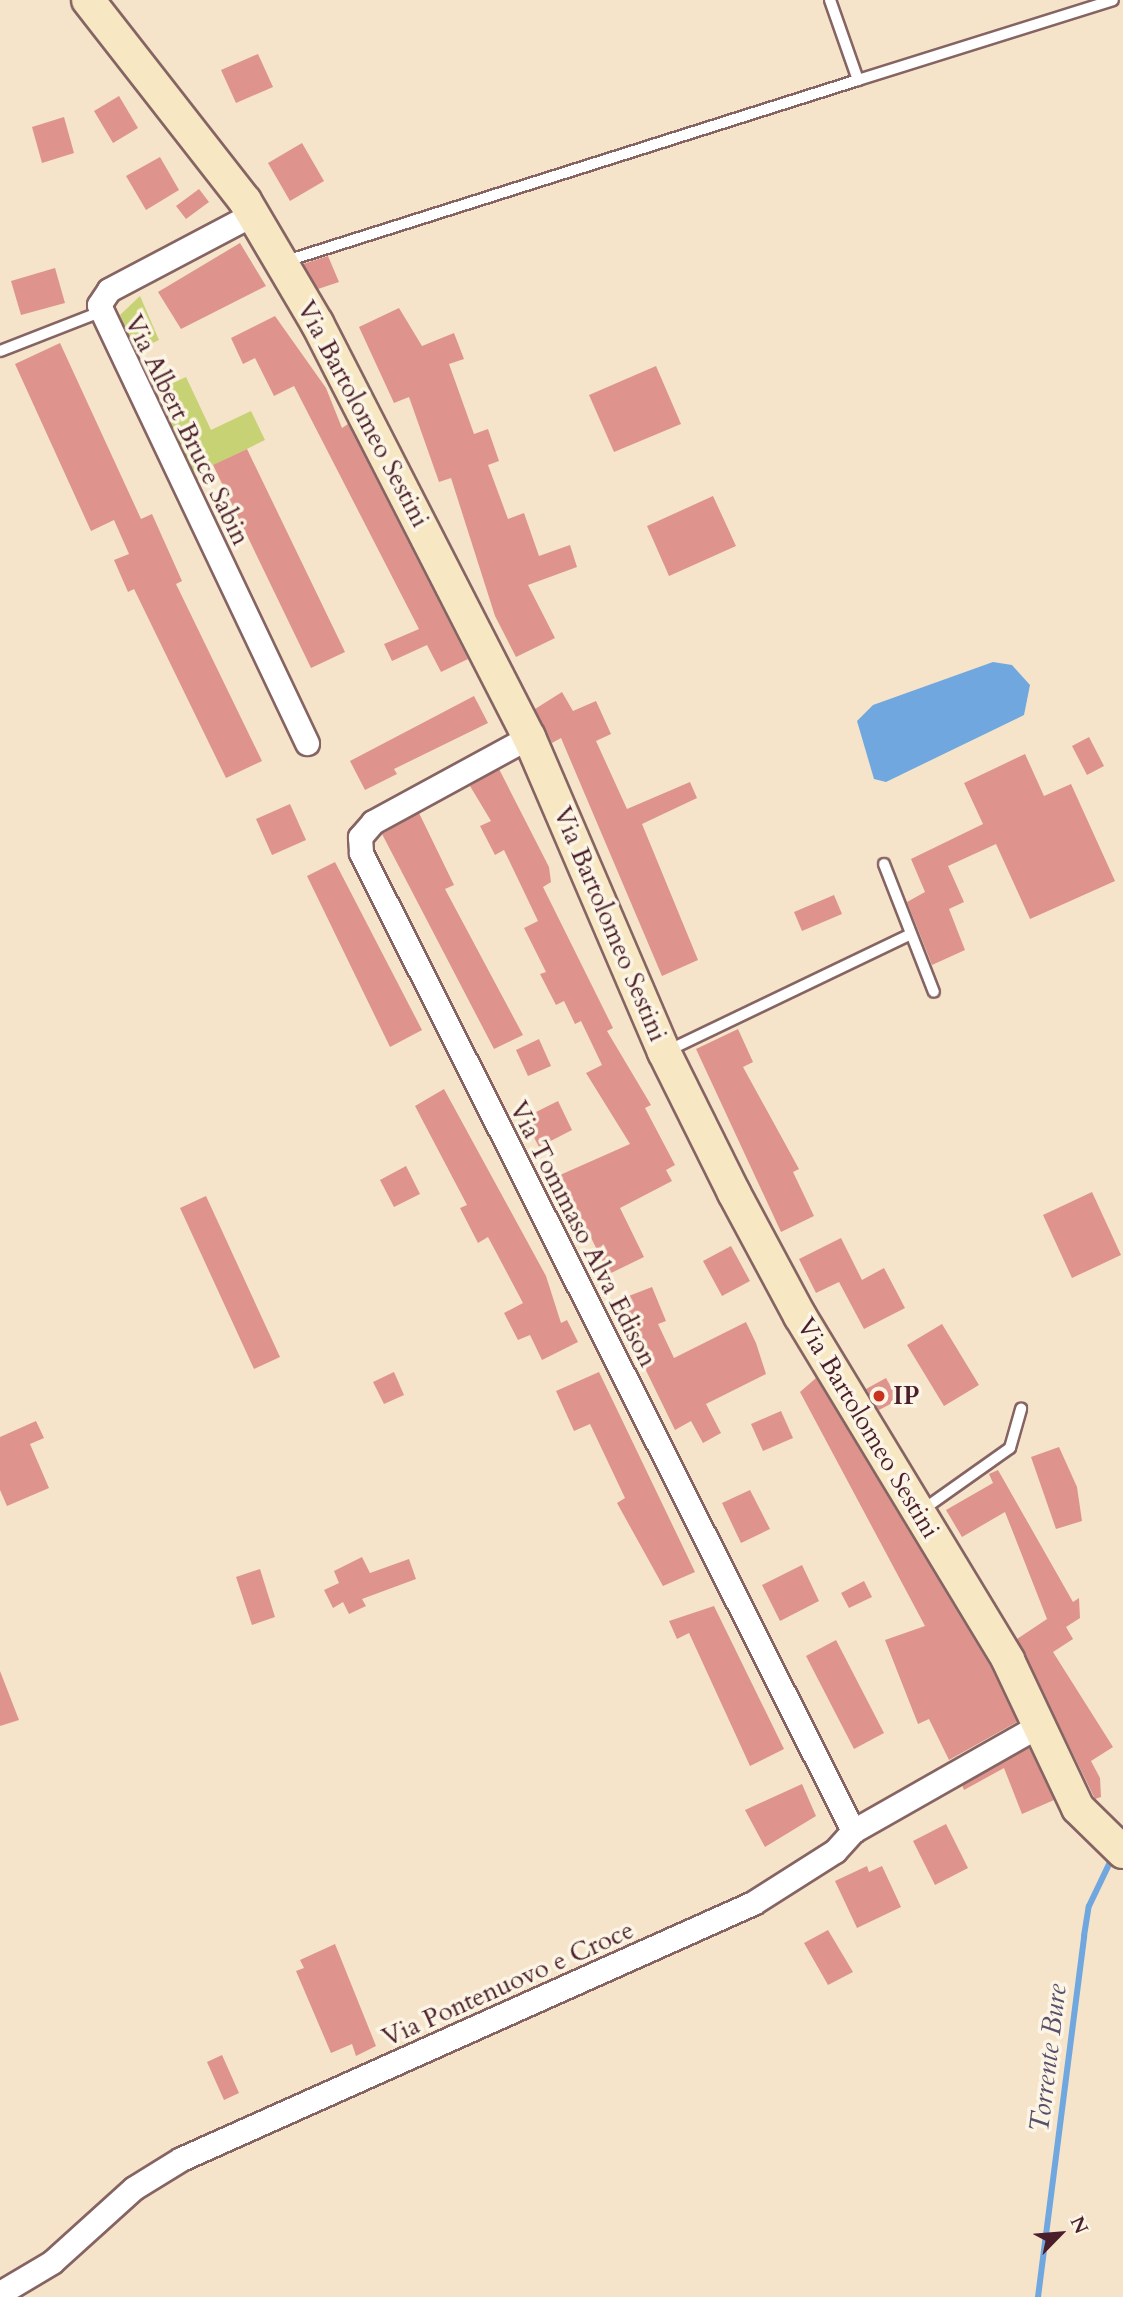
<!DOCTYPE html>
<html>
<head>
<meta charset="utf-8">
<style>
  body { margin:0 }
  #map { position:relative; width:1123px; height:2297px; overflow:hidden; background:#f5e4ca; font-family:Cardo,serif }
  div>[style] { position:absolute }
  .green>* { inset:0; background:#c6d273 }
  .water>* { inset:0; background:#71a7df }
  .stream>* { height:6px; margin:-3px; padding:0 3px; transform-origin:3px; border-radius:3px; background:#71a7df }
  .building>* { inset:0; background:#de948c }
  .roads { filter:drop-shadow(2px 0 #866463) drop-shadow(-2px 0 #866463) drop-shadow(0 2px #866463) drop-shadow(0 -2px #866463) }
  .service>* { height:10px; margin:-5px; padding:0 5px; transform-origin:5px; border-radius:5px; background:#fff }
  .minor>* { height:23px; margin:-11.5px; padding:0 11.5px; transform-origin:11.5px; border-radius:11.5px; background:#fff }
  .secondary>* { height:32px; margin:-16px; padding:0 16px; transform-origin:16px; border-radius:16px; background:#f7e8c3 }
  .dots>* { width:19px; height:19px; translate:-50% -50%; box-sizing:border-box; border:4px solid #fcf5e5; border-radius:50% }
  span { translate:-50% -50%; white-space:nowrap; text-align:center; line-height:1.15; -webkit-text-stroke:7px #fcf5e5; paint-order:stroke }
  .street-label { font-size:26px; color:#4a1f2b }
  .poi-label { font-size:26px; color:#4a1f2b; font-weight:700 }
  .left { translate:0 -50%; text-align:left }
  .water-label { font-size:28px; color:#584f6a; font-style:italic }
  .north { position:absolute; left:1025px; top:2199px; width:70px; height:70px; -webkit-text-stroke:5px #fcf5e5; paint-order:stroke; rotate:65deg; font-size:19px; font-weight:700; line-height:28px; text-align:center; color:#4a1f2b }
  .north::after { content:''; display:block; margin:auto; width:24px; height:32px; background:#4a1f2b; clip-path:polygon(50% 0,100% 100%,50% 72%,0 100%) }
</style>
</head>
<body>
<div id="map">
  <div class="green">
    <i style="clip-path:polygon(140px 296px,159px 340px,133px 352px,120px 315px)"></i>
    <i style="clip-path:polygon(186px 377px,211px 430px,251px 411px,265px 440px,191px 476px,158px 390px)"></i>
  </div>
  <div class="water">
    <i style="clip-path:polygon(993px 662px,1012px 665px,1030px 685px,1024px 715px,886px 782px,874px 779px,857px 721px,873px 705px)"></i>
  </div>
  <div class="stream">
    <i style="left:1038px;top:2297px;width:364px;rotate:-82.7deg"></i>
    <i style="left:1084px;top:1936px;width:30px;rotate:-81deg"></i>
    <i style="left:1089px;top:1906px;width:55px;rotate:-64.4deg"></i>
  </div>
  <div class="building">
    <i style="clip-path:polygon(258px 54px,273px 87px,236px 103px,221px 70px)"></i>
    <i style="clip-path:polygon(119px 96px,138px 128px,113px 143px,94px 111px)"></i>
    <i style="clip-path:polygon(64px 117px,74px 153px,42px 163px,32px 127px)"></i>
    <i style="clip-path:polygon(302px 143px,324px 181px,290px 201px,268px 163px)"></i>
    <i style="clip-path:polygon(160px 157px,179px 190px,146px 210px,126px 176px)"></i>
    <i style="clip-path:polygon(199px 189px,209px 202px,186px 219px,176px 206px)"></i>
    <i style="clip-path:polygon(240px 243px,266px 286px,181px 329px,158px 292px)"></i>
    <i style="clip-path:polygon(328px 256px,339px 282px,318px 289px,303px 264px)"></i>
    <i style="clip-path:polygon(55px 268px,65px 303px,21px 315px,11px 281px)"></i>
    <i style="clip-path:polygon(399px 308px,422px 346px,454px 333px,464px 359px,449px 364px,474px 434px,488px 429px,499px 461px,488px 465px,508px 519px,524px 513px,539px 556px,570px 545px,577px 567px,528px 585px,555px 638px,516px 657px,495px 616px,451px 478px,439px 482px,409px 397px,394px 403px,359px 327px)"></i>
    <i style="clip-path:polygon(275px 316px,326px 388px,342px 428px,348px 424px,468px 659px,441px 672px,427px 645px,392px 661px,384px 644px,419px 629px,294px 386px,274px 396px,255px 358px,243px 364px,231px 338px)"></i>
    <i style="clip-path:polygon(60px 343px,141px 519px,152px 514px,182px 581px,176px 584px,262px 761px,226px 778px,134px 589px,128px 592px,114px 560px,129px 554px,114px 520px,91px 531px,15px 364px)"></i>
    <i style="clip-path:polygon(656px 366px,681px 424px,614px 452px,589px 395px)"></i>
    <i style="clip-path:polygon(247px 449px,345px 652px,311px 668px,213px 465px)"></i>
    <i style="clip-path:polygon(713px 496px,736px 546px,669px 576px,647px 526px)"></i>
    <i style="clip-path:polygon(562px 692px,573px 711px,596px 701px,611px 734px,596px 741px,627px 809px,690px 782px,697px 798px,642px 824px,698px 960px,662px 976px,561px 738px,552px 743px,535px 709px)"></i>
    <i style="clip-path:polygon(474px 696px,488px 723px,394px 769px,397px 774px,365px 790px,350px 761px)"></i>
    <i style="clip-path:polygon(1089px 737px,1104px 766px,1087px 775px,1072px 746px)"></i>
    <i style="clip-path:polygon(1025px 754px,1044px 796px,1071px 784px,1115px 881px,1030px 919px,996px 844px,948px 866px,964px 902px,949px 909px,965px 950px,932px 965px,907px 902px,925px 892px,911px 859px,983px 824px,964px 783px)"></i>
    <i style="clip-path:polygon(499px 769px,549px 867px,551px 882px,543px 887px,613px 1028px,607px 1031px,651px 1105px,645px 1108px,675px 1165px,666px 1170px,672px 1181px,620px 1208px,644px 1257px,609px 1274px,560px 1175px,630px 1144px,586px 1073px,602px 1065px,581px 1021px,575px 1024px,564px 1001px,556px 1005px,540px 974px,546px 972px,524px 928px,538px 921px,504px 850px,495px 855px,480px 826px,491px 821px,470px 786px)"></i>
    <i style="clip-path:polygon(290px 804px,306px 840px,272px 855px,256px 819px)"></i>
    <i style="clip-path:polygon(419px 813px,454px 885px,445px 889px,523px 1035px,494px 1049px,382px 834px)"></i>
    <i style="clip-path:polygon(335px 862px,422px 1030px,390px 1047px,307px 876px)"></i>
    <i style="clip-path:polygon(834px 895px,842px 914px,802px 931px,794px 912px)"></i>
    <i style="clip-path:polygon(738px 1029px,753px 1062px,743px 1067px,799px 1169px,793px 1172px,814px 1216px,781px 1232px,696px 1049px)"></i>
    <i style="clip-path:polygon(539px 1039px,551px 1066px,528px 1076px,516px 1050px)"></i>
    <i style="clip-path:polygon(444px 1089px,546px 1276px,561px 1323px,567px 1320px,578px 1342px,542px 1360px,530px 1335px,518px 1340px,504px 1313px,523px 1303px,488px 1237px,478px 1243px,460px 1208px,467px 1205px,415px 1106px)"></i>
    <i style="clip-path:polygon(558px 1101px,572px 1130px,539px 1147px,524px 1118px)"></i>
    <i style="clip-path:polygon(406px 1166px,420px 1194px,394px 1207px,380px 1180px)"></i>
    <i style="clip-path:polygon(1092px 1192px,1121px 1255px,1072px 1278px,1043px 1215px)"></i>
    <i style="clip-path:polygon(206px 1196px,280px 1357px,254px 1369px,180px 1208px)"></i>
    <i style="clip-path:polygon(841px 1238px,862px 1280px,884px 1268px,905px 1308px,864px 1329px,839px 1282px,816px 1293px,799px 1259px)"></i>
    <i style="clip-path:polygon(731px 1246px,750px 1281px,722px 1296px,703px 1261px)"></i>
    <i style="clip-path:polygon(652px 1287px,666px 1321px,658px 1324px,674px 1358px,746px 1322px,756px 1343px,766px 1374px,706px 1404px,721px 1433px,703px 1443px,691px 1421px,675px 1430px,638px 1354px,621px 1299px)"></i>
    <i style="clip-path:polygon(942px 1324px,979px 1385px,944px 1406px,907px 1345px)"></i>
    <i style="clip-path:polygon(394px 1372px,404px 1395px,384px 1404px,373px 1382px)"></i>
    <i style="clip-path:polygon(599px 1372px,695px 1572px,663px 1586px,617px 1503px,625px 1498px,590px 1424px,574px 1431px,556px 1391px)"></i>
    <i style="clip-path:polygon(816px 1378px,992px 1669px,1017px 1722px,949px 1760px,929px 1719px,918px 1724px,885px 1640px,925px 1626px,800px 1392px)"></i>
    <i style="clip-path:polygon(886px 1378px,898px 1400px,879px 1410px,866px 1389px)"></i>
    <i style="clip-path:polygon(781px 1411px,793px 1438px,763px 1451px,751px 1424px)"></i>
    <i style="clip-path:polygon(36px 1421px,44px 1438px,30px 1444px,49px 1488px,7px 1506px,0 1490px,0 1437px)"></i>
    <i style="clip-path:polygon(1059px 1447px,1077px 1487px,1082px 1521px,1056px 1529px,1031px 1457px)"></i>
    <i style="clip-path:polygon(998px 1470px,1073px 1602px,1079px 1598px,1080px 1618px,1066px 1627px,1073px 1639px,1053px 1652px,1113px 1747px,1091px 1761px,1100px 1778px,1101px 1797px,1095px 1799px,1017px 1639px,1047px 1619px,1005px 1512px,962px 1537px,946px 1510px,993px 1483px,989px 1474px)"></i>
    <i style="clip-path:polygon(750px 1490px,770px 1529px,741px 1543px,722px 1503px)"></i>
    <i style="clip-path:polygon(362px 1557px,370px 1573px,409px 1559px,416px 1579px,362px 1599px,366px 1606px,349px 1614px,343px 1602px,333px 1608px,324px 1590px,339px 1583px,334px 1571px)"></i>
    <i style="clip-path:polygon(802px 1565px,819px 1601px,780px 1621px,762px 1585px)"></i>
    <i style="clip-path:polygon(260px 1569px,275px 1617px,252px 1625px,236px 1577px)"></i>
    <i style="clip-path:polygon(864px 1581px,872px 1597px,849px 1608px,841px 1593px)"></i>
    <i style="clip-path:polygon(714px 1606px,784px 1749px,750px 1766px,689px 1633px,677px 1639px,669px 1621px)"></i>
    <i style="clip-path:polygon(836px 1640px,884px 1733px,854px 1749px,806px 1656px)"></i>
    <i style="clip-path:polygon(0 1671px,19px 1720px,0 1726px)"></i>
    <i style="clip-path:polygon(1029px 1747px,1054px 1800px,1022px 1814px,1004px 1768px,964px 1790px,962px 1785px)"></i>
    <i style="clip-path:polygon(802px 1784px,816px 1816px,765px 1847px,745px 1810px)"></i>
    <i style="clip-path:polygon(946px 1824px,968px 1868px,935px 1885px,913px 1841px)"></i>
    <i style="clip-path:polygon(867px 1866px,869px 1872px,882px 1866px,901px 1907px,857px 1928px,835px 1881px)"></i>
    <i style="clip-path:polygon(828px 1930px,853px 1972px,828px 1985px,804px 1943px)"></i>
    <i style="clip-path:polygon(335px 1944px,376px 2046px,356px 2056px,352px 2044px,331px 2053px,296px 1971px,304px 1968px,300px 1960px)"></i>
    <i style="clip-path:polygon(222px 2055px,239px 2093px,224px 2100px,207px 2062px)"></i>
  </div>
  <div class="roads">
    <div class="service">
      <i style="left:830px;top:0;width:85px;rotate:70.7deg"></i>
      <i style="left:858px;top:80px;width:267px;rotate:-17.4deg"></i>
      <i style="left:283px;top:262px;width:603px;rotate:-17.56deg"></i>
      <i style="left:0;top:351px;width:107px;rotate:-21.3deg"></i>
      <i style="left:884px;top:864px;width:137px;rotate:68.7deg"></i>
      <i style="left:667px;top:1051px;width:268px;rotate:-25.6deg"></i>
      <i style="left:921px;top:1511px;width:109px;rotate:-35.3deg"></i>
      <i style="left:1010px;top:1448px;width:41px;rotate:-74.2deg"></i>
    </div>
    <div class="minor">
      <i style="left:253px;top:214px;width:163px;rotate:152.2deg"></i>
      <i style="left:109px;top:290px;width:18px;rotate:124deg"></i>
      <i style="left:99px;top:305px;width:485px;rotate:64.6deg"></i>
      <i style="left:529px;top:737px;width:178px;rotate:151.4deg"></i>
      <i style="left:373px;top:822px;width:20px;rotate:131deg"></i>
      <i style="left:360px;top:837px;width:16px;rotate:86deg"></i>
      <i style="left:361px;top:853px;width:1095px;rotate:63.29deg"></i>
      <i style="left:0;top:2293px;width:61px;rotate:-30.8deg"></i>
      <i style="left:52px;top:2262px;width:110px;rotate:-42.1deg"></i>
      <i style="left:134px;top:2188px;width:55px;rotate:-31.7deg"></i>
      <i style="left:181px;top:2159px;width:627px;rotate:-24.11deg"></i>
      <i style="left:753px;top:1903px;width:97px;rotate:-32.4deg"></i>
      <i style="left:835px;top:1851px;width:27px;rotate:-48deg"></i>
      <i style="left:853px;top:1831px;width:216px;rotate:-29.6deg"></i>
    </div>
    <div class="secondary">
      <i style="left:88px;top:0;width:255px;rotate:52deg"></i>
      <i style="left:245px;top:201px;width:142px;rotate:59.5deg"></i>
      <i style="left:317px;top:323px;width:465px;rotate:62.9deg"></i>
      <i style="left:529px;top:737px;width:343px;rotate:66.8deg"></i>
      <i style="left:664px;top:1052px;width:157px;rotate:63.6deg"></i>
      <i style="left:734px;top:1193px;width:140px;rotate:61.8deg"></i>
      <i style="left:800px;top:1316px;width:402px;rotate:58.8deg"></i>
      <i style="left:1008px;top:1660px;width:164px;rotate:64.7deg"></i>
      <i style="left:1078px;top:1808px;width:63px;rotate:44.4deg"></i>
    </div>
  </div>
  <div class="dots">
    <i style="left:879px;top:1396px;background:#c8321e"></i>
  </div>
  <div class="street-label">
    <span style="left:363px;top:414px;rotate:62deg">Via Bartolomeo Sestini</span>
    <span style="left:187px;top:430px;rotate:64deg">Via Albert Bruce Sabin</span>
    <span style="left:610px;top:924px;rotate:67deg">Via Bartolomeo Sestini</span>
    <span style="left:583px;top:1234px;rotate:63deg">Via Tommaso Alva Edison</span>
    <span style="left:868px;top:1428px;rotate:59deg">Via Bartolomeo Sestini</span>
    <span style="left:508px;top:1984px;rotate:-24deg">Via Pontenuovo e Croce</span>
  </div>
  <div class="poi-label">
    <span class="left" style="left:893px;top:1396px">IP</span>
  </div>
  <div class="water-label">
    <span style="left:1048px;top:2058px;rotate:-83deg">Torrente Bure</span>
  </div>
  <div class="north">N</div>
</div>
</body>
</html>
